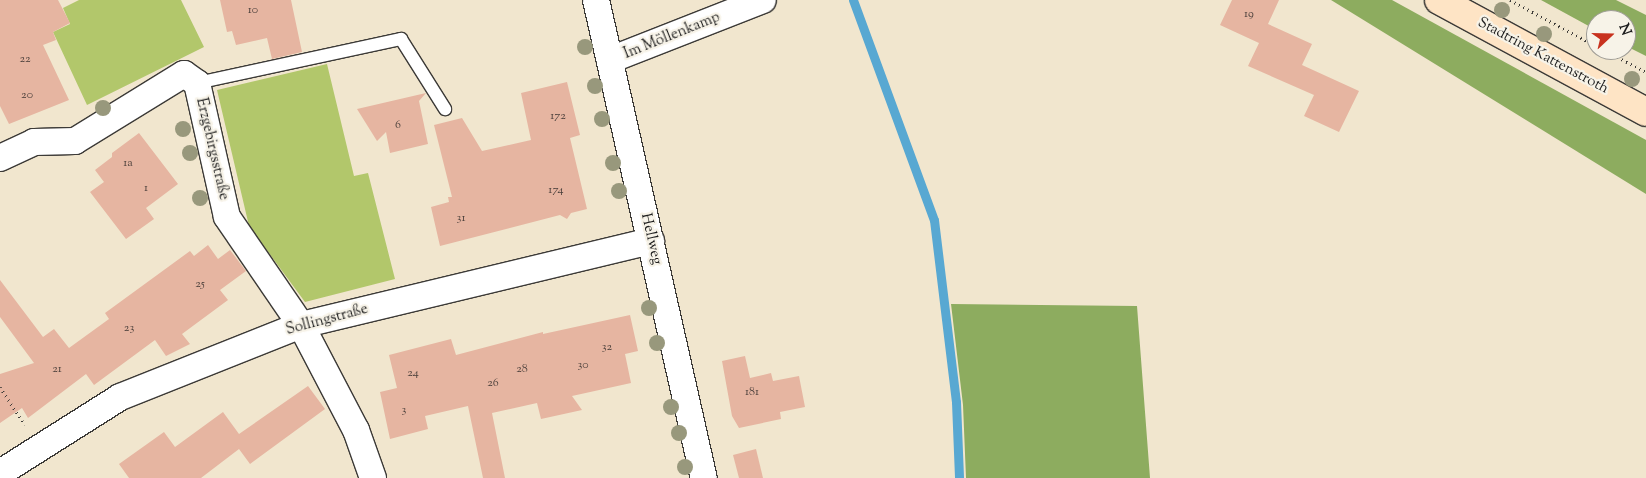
<!DOCTYPE html>
<html>
<head>
<meta charset="utf-8">
<style>
  body { margin:0 }
  #map { position:relative; width:1646px; height:478px; overflow:hidden; background:#f1e6ce; font-family:"Sorts Mill Goudy",serif }
  div>[style] { position:absolute }
  .green>* { inset:0; background:#b2c76b }
  .forest>* { inset:0; background:#8dac5f }
  .stream>* { height:9px; margin:-4.5px; padding:0 4.5px; transform-origin:4.5px; border-radius:4.5px; background:#58a8d2 }
  .building>* { inset:0; background:#e6b5a1 }
  .path>* { height:3px; margin-top:-1.5px; transform-origin:0; background:repeating-linear-gradient(90deg,#3c3a37 0 1px,transparent 0 5px) }
  .roads { filter:drop-shadow(1px 0 #3c3a37) drop-shadow(-1px 0 #3c3a37) drop-shadow(0 1px #3c3a37) drop-shadow(0 -1px #3c3a37) }
  .lane>* { height:12px; margin:-6px; padding:0 6px; transform-origin:6px; border-radius:6px; background:#fff }
  .street>* { height:26px; margin:-13px; padding:0 13px; transform-origin:13px; border-radius:13px; background:#fff }
  .secondary>* { height:28px; margin:-14px; padding:0 14px; transform-origin:14px; border-radius:14px; background:#fee4c5 }
  .trees>* { width:16px; height:16px; margin:-8px; border-radius:50%; background:#98987c }
  span { translate:-50% -50%; white-space:nowrap; text-align:center; line-height:1.15; -webkit-text-stroke:4.5px #f7f3e8; paint-order:stroke }
  .number-label { font-size:12px; color:#4e423d }
  .number-label span { -webkit-text-stroke-width:0 }
  .street-label { font-size:15px; color:#1c1c1c }
  .north { position:absolute; left:1586px; top:10px; width:50px; height:50px; box-sizing:border-box; background:#f7f3e8; border:1px solid #9f9d96; border-radius:50%; rotate:69deg; font-size:14px; font-weight:700; line-height:20px; text-align:center; color:#1c1c1c }
  .north::after { content:''; display:block; margin:auto; width:18px; height:22px; background:#c8321e; clip-path:polygon(50% 0,100% 100%,50% 72%,0 100%) }
</style>
</head>
<body>
<div id="map">
  <div class="green">
    <i style="clip-path:polygon(79px 0,181px 0,204px 47px,87px 105px,53px 32px,70px 24px,63px 8px)"></i>
    <i style="clip-path:polygon(327px 64px,354px 176px,368px 173px,395px 279px,305px 302px,249px 226px,217px 90px)"></i>
  </div>
  <div class="forest">
    <i style="clip-path:polygon(1331px 0,1392px 0,1646px 140px,1646px 194px)"></i>
    <i style="clip-path:polygon(1541px 0,1616px 0,1646px 15px,1646px 56px,1626px 46px,1626px 20px,1596px 20px,1596px 30px)"></i>
    <i style="clip-path:polygon(951px 304px,1137px 306px,1150px 478px,966px 478px,963px 405px)"></i>
  </div>
  <div class="stream">
    <i style="left:853px;top:0;width:234px;rotate:69.8deg"></i>
    <i style="left:934px;top:220px;width:183px;rotate:83.1deg"></i>
    <i style="left:956px;top:402px;width:76px;rotate:87.7deg"></i>
  </div>
  <div class="building">
    <i style="clip-path:polygon(0 0,58px 0,70px 23px,53px 32px,56px 40px,43px 45px,69px 100px,9px 124px,0 106px)"></i>
    <i style="clip-path:polygon(220px 0,291px 0,302px 52px,272px 59px,267px 38px,236px 45px,232px 31px,227px 32px)"></i>
    <i style="clip-path:polygon(1232px 0,1279px 0,1268px 24px,1312px 44px,1302px 65px,1359px 91px,1339px 132px,1304px 116px,1314px 95px,1248px 66px,1259px 43px,1220px 25px)"></i>
    <i style="clip-path:polygon(567px 82px,580px 135px,570px 138px,587px 209px,571px 213px,567px 219px,560px 215px,440px 246px,431px 207px,449px 202px,448px 197px,452px 197px,434px 125px,462px 118px,482px 151px,531px 140px,521px 93px)"></i>
    <i style="clip-path:polygon(426px 93px,419px 101px,428px 144px,390px 153px,386px 132px,377px 141px,357px 109px)"></i>
    <i style="clip-path:polygon(139px 133px,178px 184px,146px 208px,154px 219px,126px 239px,90px 192px,104px 182px,95px 170px,112px 157px,112px 153px)"></i>
    <i style="clip-path:polygon(208px 245px,218px 259px,230px 250px,246px 271px,220px 290px,228px 300px,182px 334px,190px 344px,166px 356px,155px 340px,94px 385px,86px 374px,28px 418px,22px 408px,0 423px,0 374px,34px 363px,0 317px,0 280px,43px 337px,54px 329px,69px 348px,109px 319px,105px 313px,190px 251px,194px 256px)"></i>
    <i style="clip-path:polygon(630px 315px,638px 351px,625px 354px,631px 383px,572px 396px,582px 410px,541px 419px,537px 403px,492px 413px,505px 478px,483px 478px,468px 406px,425px 416px,428px 429px,390px 439px,380px 392px,397px 388px,389px 355px,451px 339px,456px 355px,543px 332px,543px 334px)"></i>
    <i style="clip-path:polygon(745px 356px,750px 378px,771px 373px,773px 381px,799px 376px,805px 407px,780px 412px,781px 419px,739px 428px,732px 416px,722px 361px)"></i>
    <i style="clip-path:polygon(308px 386px,325px 409px,250px 464px,239px 449px,201px 478px,129px 478px,119px 464px,164px 432px,175px 447px,223px 412px,239px 434px)"></i>
    <i style="clip-path:polygon(756px 449px,763px 478px,739px 478px,733px 455px)"></i>
  </div>
  <div class="path">
    <i style="left:1510px;top:0;width:98px;rotate:28.1deg"></i>
    <i style="left:1604px;top:50px;width:47px;rotate:27.6deg"></i>
    <i style="left:0;top:387px;width:45px;rotate:56.7deg"></i>
  </div>
  <div class="roads">
    <div class="lane">
      <i style="left:197px;top:83px;width:209px;rotate:-12.2deg"></i>
      <i style="left:401px;top:39px;width:83px;rotate:57.8deg"></i>
    </div>
    <div class="street">
      <i style="left:596px;top:0;width:490px;rotate:77.3deg"></i>
      <i style="left:610px;top:60px;width:164px;rotate:-21.4deg"></i>
      <i style="left:0;top:158px;width:38px;rotate:-25deg"></i>
      <i style="left:34px;top:142px;width:41px;rotate:-1.4deg"></i>
      <i style="left:75px;top:141px;width:128px;rotate:-31.6deg"></i>
      <i style="left:184px;top:74px;width:16px;rotate:35deg"></i>
      <i style="left:197px;top:83px;width:137px;rotate:77.4deg"></i>
      <i style="left:227px;top:217px;width:131px;rotate:55.6deg"></i>
      <i style="left:301px;top:325px;width:119px;rotate:62.4deg"></i>
      <i style="left:356px;top:430px;width:51px;rotate:70.5deg"></i>
      <i style="left:0;top:473px;width:142px;rotate:-32.3deg"></i>
      <i style="left:120px;top:397px;width:195px;rotate:-21.7deg"></i>
      <i style="left:301px;top:325px;width:360px;rotate:-13.5deg"></i>
    </div>
    <div class="secondary">
      <i style="left:1439px;top:0;width:235px;rotate:28.4deg"></i>
    </div>
  </div>
  <div class="trees">
    <i style="left:1502px;top:10px"></i>
    <i style="left:1544px;top:34px"></i>
    <i style="left:585px;top:47px"></i>
    <i style="left:1632px;top:79px"></i>
    <i style="left:595px;top:86px"></i>
    <i style="left:103px;top:108px"></i>
    <i style="left:602px;top:119px"></i>
    <i style="left:183px;top:129px"></i>
    <i style="left:190px;top:153px"></i>
    <i style="left:613px;top:163px"></i>
    <i style="left:619px;top:191px"></i>
    <i style="left:200px;top:198px"></i>
    <i style="left:649px;top:308px"></i>
    <i style="left:657px;top:343px"></i>
    <i style="left:671px;top:407px"></i>
    <i style="left:679px;top:433px"></i>
    <i style="left:685px;top:467px"></i>
  </div>
  <div class="number-label">
    <span style="left:253px;top:11px">10</span>
    <span style="left:1249px;top:15px">19</span>
    <span style="left:25px;top:60px">22</span>
    <span style="left:27px;top:96px">20</span>
    <span style="left:558px;top:117px">172</span>
    <span style="left:398px;top:126px">6</span>
    <span style="left:128px;top:164px">1a</span>
    <span style="left:146px;top:189px">1</span>
    <span style="left:556px;top:191px">174</span>
    <span style="left:461px;top:219px">31</span>
    <span style="left:200px;top:285px">25</span>
    <span style="left:129px;top:329px">23</span>
    <span style="left:607px;top:348px">32</span>
    <span style="left:583px;top:366px">30</span>
    <span style="left:57px;top:370px">21</span>
    <span style="left:522px;top:370px">28</span>
    <span style="left:413px;top:374px">24</span>
    <span style="left:493px;top:384px">26</span>
    <span style="left:752px;top:393px">181</span>
    <span style="left:404px;top:411px">3</span>
  </div>
  <div class="street-label">
    <span style="left:672px;top:36px;rotate:-22deg">Im Möllenkamp</span>
    <span style="left:1543px;top:56px;rotate:28deg">Stadtring Kattenstroth</span>
    <span style="left:212px;top:149px;rotate:77deg">Erzgebirgsstraße</span>
    <span style="left:651px;top:239px;rotate:77deg">Hellweg</span>
    <span style="left:327px;top:320px;rotate:-15deg">Sollingstraße</span>
  </div>
  <div class="north">N</div>
</div>
</body>
</html>
